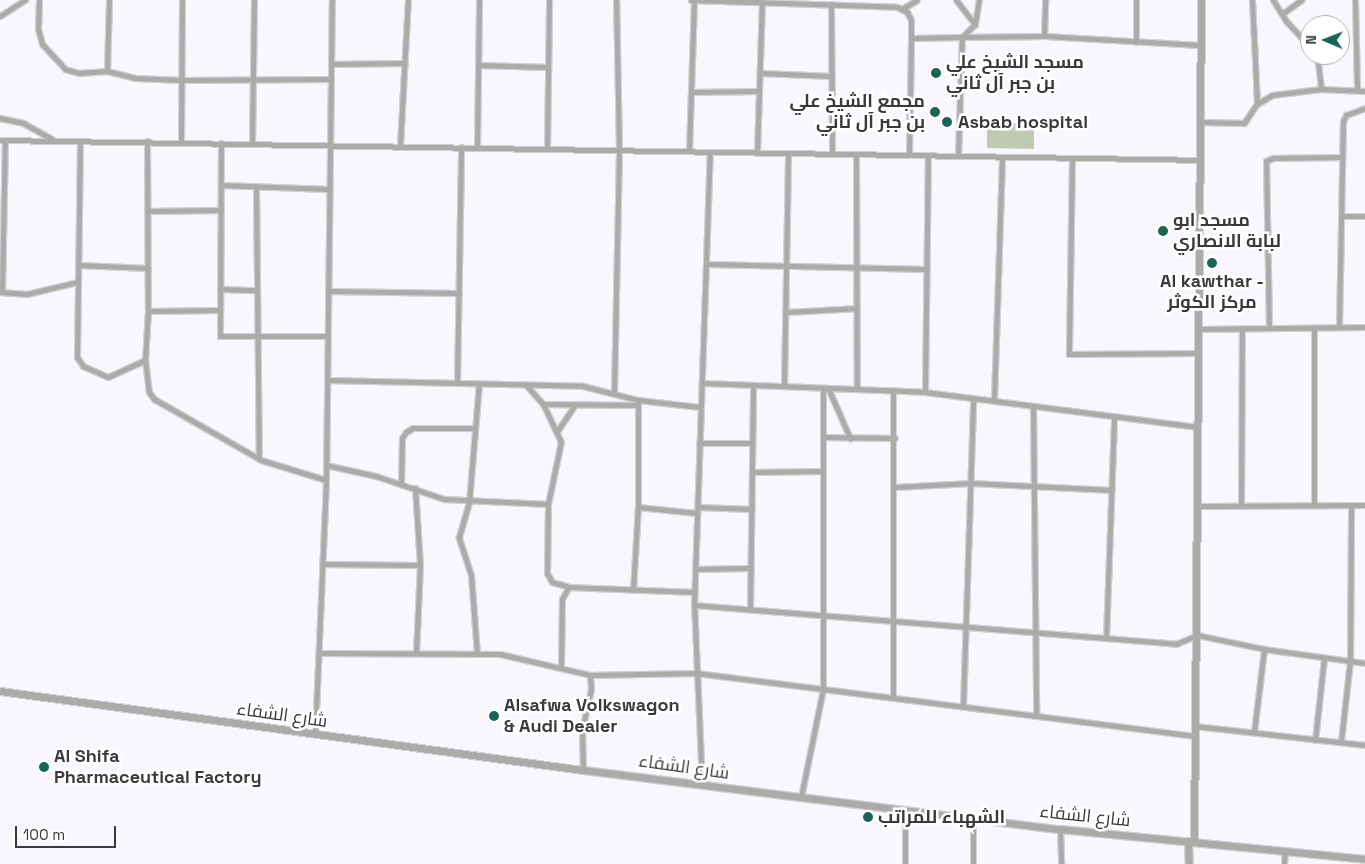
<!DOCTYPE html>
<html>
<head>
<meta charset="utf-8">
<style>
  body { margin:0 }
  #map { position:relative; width:1365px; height:864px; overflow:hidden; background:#f9f7fd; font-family:"Space Grotesk",Cairo,sans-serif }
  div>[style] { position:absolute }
  .green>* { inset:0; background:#c0cab1 }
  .roads { filter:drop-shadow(1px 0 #d3d1d6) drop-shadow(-1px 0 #d3d1d6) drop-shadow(0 1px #d3d1d6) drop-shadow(0 -1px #d3d1d6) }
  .minor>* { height:5px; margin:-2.5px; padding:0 2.5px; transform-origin:2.5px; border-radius:2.5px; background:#acaba8 }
  .tertiary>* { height:7px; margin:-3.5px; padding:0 3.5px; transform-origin:3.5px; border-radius:3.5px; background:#acaba8 }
  .dots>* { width:14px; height:14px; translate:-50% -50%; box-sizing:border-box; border:2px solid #fff; border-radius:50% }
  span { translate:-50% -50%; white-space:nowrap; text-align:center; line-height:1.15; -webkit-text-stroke:5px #fff; paint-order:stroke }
  .poi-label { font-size:18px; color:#3a393b; font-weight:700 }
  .left { translate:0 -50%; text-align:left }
  .right { translate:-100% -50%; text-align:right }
  .street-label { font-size:18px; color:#3a393b }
  .north { position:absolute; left:1300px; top:15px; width:50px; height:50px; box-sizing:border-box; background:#fff; border:1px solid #b0b0b1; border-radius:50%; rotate:271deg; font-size:14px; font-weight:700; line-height:20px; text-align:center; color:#3a393b }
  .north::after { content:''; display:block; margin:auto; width:18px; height:22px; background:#196359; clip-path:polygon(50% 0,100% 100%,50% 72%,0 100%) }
  .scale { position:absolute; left:15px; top:826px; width:101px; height:22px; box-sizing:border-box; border:2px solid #3a393b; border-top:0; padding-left:6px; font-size:15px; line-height:18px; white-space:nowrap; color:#3a393b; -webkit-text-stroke:4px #fff; paint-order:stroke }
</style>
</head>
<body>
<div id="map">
  <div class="green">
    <i style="clip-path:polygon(987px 123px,1034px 123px,1034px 149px,987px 148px)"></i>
  </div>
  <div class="roads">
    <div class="minor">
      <i style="left:39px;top:0;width:29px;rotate:92deg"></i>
      <i style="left:38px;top:29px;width:16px;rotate:75deg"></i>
      <i style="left:42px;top:44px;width:34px;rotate:47deg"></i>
      <i style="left:65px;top:69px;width:15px;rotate:16deg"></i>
      <i style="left:79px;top:73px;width:28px;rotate:-4deg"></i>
      <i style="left:107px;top:71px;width:29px;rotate:14deg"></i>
      <i style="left:135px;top:78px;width:47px;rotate:2.4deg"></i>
      <i style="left:182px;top:80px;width:149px;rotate:-0.4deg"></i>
      <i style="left:691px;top:0;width:206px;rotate:1.9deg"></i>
      <i style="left:897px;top:7px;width:11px;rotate:27deg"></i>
      <i style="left:907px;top:12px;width:9px;rotate:63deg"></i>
      <i style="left:911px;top:20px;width:18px;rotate:90deg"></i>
      <i style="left:911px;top:38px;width:51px;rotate:-1.1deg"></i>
      <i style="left:962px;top:37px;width:18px;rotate:-45deg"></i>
      <i style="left:975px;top:24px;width:24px;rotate:-81deg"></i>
      <i style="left:956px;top:0;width:31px;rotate:52deg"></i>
      <i style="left:1136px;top:0;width:42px;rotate:90deg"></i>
      <i style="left:1252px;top:0;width:104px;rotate:87.2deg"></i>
      <i style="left:1273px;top:0;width:25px;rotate:58deg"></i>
      <i style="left:1286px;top:21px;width:35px;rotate:47deg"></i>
      <i style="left:1355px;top:0;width:90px;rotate:88.7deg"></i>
      <i style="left:831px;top:4px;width:150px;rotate:89.6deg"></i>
      <i style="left:902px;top:9px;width:17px;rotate:-31deg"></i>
      <i style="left:1282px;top:14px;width:24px;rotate:-36deg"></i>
      <i style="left:0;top:16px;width:30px;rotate:-33deg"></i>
      <i style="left:1044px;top:36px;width:36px;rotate:-88deg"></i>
      <i style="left:1317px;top:55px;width:34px;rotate:83deg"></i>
      <i style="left:331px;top:64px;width:73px;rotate:-0.8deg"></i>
      <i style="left:478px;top:65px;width:70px;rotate:1.6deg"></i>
      <i style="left:107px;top:71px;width:71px;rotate:-88.4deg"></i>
      <i style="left:760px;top:73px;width:72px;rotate:2.4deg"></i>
      <i style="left:691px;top:92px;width:68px;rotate:-0.8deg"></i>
      <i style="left:0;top:118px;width:24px;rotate:12deg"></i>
      <i style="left:23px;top:123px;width:33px;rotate:29deg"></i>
      <i style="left:1200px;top:122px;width:44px;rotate:1.3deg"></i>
      <i style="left:1244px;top:123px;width:23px;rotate:-56deg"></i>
      <i style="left:1257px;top:104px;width:17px;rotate:-31deg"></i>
      <i style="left:1272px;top:95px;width:49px;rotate:-7deg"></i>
      <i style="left:1321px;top:89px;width:44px;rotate:2.6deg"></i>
      <i style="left:0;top:140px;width:1200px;rotate:0.95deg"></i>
      <i style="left:80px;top:141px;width:216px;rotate:90.8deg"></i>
      <i style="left:77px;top:357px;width:11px;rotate:56deg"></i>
      <i style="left:83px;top:366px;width:27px;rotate:24deg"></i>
      <i style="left:108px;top:377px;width:41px;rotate:-24.7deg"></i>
      <i style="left:147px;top:141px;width:170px;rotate:89.7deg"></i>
      <i style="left:148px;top:311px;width:49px;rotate:93.5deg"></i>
      <i style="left:145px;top:360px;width:32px;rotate:83deg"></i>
      <i style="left:149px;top:392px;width:9px;rotate:54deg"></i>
      <i style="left:154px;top:399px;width:123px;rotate:29.7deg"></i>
      <i style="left:261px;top:460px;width:68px;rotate:17.1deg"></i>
      <i style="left:181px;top:143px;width:143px;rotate:-89.6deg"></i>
      <i style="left:221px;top:143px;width:193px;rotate:90.3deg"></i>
      <i style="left:220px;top:336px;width:108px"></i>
      <i style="left:252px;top:144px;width:144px;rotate:-89.2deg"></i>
      <i style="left:400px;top:146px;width:146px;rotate:-86.9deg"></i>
      <i style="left:477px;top:148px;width:148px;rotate:-89.2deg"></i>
      <i style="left:547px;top:149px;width:149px;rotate:-89.2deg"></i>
      <i style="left:689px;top:151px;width:151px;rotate:-88.1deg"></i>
      <i style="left:757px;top:152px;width:151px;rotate:-88.1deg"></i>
      <i style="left:856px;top:154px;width:235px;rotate:89.8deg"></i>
      <i style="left:909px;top:155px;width:117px;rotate:-89deg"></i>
      <i style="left:958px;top:156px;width:119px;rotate:-88.1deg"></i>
      <i style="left:962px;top:37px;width:82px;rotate:-0.7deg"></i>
      <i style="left:1044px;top:36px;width:157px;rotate:3.3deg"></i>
      <i style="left:1072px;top:158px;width:196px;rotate:90.9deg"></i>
      <i style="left:1069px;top:354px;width:129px;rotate:-0.4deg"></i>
      <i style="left:221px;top:185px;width:108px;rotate:2.1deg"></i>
      <i style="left:256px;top:186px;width:273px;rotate:89.4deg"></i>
      <i style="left:149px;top:211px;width:72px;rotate:-0.8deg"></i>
      <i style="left:1343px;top:216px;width:22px"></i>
      <i style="left:707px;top:264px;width:220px;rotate:1.3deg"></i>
      <i style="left:78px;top:265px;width:70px;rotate:2.5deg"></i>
      <i style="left:221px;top:289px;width:36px;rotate:2deg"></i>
      <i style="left:328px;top:291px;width:131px;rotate:0.9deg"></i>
      <i style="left:0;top:292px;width:27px;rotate:4deg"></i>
      <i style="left:27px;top:294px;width:51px;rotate:-13.5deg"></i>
      <i style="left:2px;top:292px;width:152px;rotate:-88.9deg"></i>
      <i style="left:148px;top:311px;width:72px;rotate:-0.8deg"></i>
      <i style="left:785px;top:312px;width:71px;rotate:-3.2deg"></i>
      <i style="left:1339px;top:327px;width:206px;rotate:-88.9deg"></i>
      <i style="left:1343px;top:121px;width:7px;rotate:-63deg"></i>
      <i style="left:1346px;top:115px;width:20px;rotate:-20deg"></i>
      <i style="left:1269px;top:328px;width:167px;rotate:-91deg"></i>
      <i style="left:1266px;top:161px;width:8px;rotate:-23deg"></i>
      <i style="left:1273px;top:158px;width:69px;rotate:-0.8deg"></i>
      <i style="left:1199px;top:329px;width:166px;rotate:-0.7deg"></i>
      <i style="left:328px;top:380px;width:255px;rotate:1.3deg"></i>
      <i style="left:583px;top:386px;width:57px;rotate:14.3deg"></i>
      <i style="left:638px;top:400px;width:62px;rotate:6.4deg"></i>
      <i style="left:457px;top:383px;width:236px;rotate:-89deg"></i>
      <i style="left:704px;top:383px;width:221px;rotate:2.3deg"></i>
      <i style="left:925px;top:392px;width:275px;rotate:7.3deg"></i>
      <i style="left:784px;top:386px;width:233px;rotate:-89deg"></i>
      <i style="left:828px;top:388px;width:55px;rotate:66.3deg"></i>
      <i style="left:614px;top:391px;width:241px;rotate:-88.8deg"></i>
      <i style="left:619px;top:150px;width:150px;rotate:-91.1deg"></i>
      <i style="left:925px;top:392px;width:237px;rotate:-89.3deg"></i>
      <i style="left:638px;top:400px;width:107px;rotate:90deg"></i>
      <i style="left:994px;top:400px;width:243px;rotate:-88.1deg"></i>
      <i style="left:543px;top:404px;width:95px;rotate:0.6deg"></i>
      <i style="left:1033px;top:406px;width:310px;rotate:89.4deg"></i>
      <i style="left:558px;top:430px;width:29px;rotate:-56deg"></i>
      <i style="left:823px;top:437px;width:72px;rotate:0.8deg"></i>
      <i style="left:699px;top:443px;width:53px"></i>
      <i style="left:326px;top:465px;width:51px;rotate:12.4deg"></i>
      <i style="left:376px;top:476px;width:72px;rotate:18.7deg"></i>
      <i style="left:444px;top:499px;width:104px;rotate:2.8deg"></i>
      <i style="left:548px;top:504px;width:63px;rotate:-78.2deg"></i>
      <i style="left:561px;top:442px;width:42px;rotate:-115.3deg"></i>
      <i style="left:543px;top:404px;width:24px;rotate:-132deg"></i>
      <i style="left:752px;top:472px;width:71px;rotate:-0.8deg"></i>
      <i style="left:401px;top:483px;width:45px;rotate:-88.7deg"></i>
      <i style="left:402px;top:438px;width:7px;rotate:-56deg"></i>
      <i style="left:406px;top:432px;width:8px;rotate:-30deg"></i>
      <i style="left:413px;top:428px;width:62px"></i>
      <i style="left:895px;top:487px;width:76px;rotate:-3deg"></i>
      <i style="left:971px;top:483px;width:141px;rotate:2.8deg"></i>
      <i style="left:415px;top:488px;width:77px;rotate:86.3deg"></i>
      <i style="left:420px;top:565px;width:88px;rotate:92.6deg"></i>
      <i style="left:548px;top:504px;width:69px;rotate:90.8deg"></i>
      <i style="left:547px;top:573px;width:10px;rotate:61deg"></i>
      <i style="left:552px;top:582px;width:18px;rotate:16deg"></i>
      <i style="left:569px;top:587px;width:126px;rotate:2.3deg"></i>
      <i style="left:1241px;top:505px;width:177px;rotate:-89.7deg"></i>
      <i style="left:1314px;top:505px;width:177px;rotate:-90deg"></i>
      <i style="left:1197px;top:506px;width:168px;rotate:-0.3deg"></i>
      <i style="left:698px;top:507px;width:54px;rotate:2.1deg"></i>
      <i style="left:323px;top:564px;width:97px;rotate:0.6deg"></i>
      <i style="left:695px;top:569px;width:56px;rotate:-1deg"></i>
      <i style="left:633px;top:590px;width:83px;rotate:-86.6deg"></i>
      <i style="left:638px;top:507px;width:59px;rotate:5.8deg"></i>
      <i style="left:694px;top:605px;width:484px;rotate:4.6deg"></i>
      <i style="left:1176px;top:644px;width:23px;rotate:-23deg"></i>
      <i style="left:1197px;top:635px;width:68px;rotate:11.8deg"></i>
      <i style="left:1264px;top:649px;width:102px;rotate:7.9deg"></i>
      <i style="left:750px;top:609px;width:224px;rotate:-89.2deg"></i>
      <i style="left:1106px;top:638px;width:222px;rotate:-87.9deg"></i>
      <i style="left:319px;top:653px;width:181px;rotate:0.3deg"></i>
      <i style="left:500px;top:654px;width:92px;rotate:13.1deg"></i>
      <i style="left:590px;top:675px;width:14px;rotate:86deg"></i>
      <i style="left:591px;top:689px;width:42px;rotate:102.4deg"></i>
      <i style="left:582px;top:730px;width:40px;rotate:88.6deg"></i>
      <i style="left:477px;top:654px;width:79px;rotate:-94.3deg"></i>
      <i style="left:471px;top:575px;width:40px;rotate:-108deg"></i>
      <i style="left:459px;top:537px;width:36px;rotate:-74deg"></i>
      <i style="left:469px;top:502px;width:118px;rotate:-85.2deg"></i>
      <i style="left:561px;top:667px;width:68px;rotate:-89.2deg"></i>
      <i style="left:562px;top:599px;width:13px;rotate:-61deg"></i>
      <i style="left:590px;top:675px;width:106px;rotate:-1.1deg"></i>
      <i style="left:696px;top:673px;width:503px;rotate:7.2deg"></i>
      <i style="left:893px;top:697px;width:307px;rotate:-90deg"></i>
      <i style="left:963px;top:706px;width:308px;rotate:-88.1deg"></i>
      <i style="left:1195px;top:726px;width:171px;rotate:6.4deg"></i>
      <i style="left:1254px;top:732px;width:84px;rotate:-83.1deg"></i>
      <i style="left:315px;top:734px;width:254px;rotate:-87.5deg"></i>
      <i style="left:326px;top:480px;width:480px;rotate:-89.3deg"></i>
      <i style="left:1315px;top:740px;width:82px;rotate:-83.7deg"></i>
      <i style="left:1341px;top:741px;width:81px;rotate:-83.6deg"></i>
      <i style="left:1350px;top:661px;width:156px;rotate:-89.6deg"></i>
      <i style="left:702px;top:785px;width:180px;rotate:-92.5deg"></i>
      <i style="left:694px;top:605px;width:453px;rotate:-88deg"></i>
      <i style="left:801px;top:797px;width:110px;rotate:-78.5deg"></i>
      <i style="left:823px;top:689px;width:301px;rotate:-90deg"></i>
      <i style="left:905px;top:810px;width:54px;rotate:90deg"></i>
      <i style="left:1060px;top:829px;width:35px;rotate:88deg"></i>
      <i style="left:973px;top:864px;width:45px;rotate:-90deg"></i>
      <i style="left:1284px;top:864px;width:13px;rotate:-86deg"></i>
    </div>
    <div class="tertiary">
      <i style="left:0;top:691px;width:588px;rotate:7.72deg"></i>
      <i style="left:583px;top:770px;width:481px;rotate:7.1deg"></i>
      <i style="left:1060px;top:829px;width:306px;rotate:5.6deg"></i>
      <i style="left:1188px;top:841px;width:23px;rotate:88deg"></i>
      <i style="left:1194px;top:841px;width:841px;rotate:-89.52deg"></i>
    </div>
  </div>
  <div class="dots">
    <i style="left:936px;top:73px;background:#196359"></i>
    <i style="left:935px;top:112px;background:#196359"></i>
    <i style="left:947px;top:122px;background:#196359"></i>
    <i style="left:1163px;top:231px;background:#196359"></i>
    <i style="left:1212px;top:263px;background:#196359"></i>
    <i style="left:494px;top:716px;background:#196359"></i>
    <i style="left:44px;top:767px;background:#196359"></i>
    <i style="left:868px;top:817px;background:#196359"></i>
  </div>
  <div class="poi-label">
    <span class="left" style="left:946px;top:73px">مسجد الشيخ علي<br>بن جبر آل ثاني</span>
    <span class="right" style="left:925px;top:112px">مجمع الشيخ علي<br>بن جبر آل ثاني</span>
    <span class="left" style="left:958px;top:122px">Asbab hospital</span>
    <span class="left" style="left:1173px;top:231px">مسجد ابو<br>لبابة الانصاري</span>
    <span style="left:1212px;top:292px">Al kawthar -<br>مركز الكوثر</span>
    <span class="left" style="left:504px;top:716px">Alsafwa Volkswagon<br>&amp; Audi Dealer</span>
    <span class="left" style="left:54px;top:767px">Al Shifa<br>Pharmaceutical Factory</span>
    <span class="left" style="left:878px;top:817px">الشهباء للمراتب</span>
  </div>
  <div class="street-label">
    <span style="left:282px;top:715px;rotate:8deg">شارع الشفاء</span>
    <span style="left:684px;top:767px;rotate:8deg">شارع الشفاء</span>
    <span style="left:1085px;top:816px;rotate:6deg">شارع الشفاء</span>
  </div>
  <div class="north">N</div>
  <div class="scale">100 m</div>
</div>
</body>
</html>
